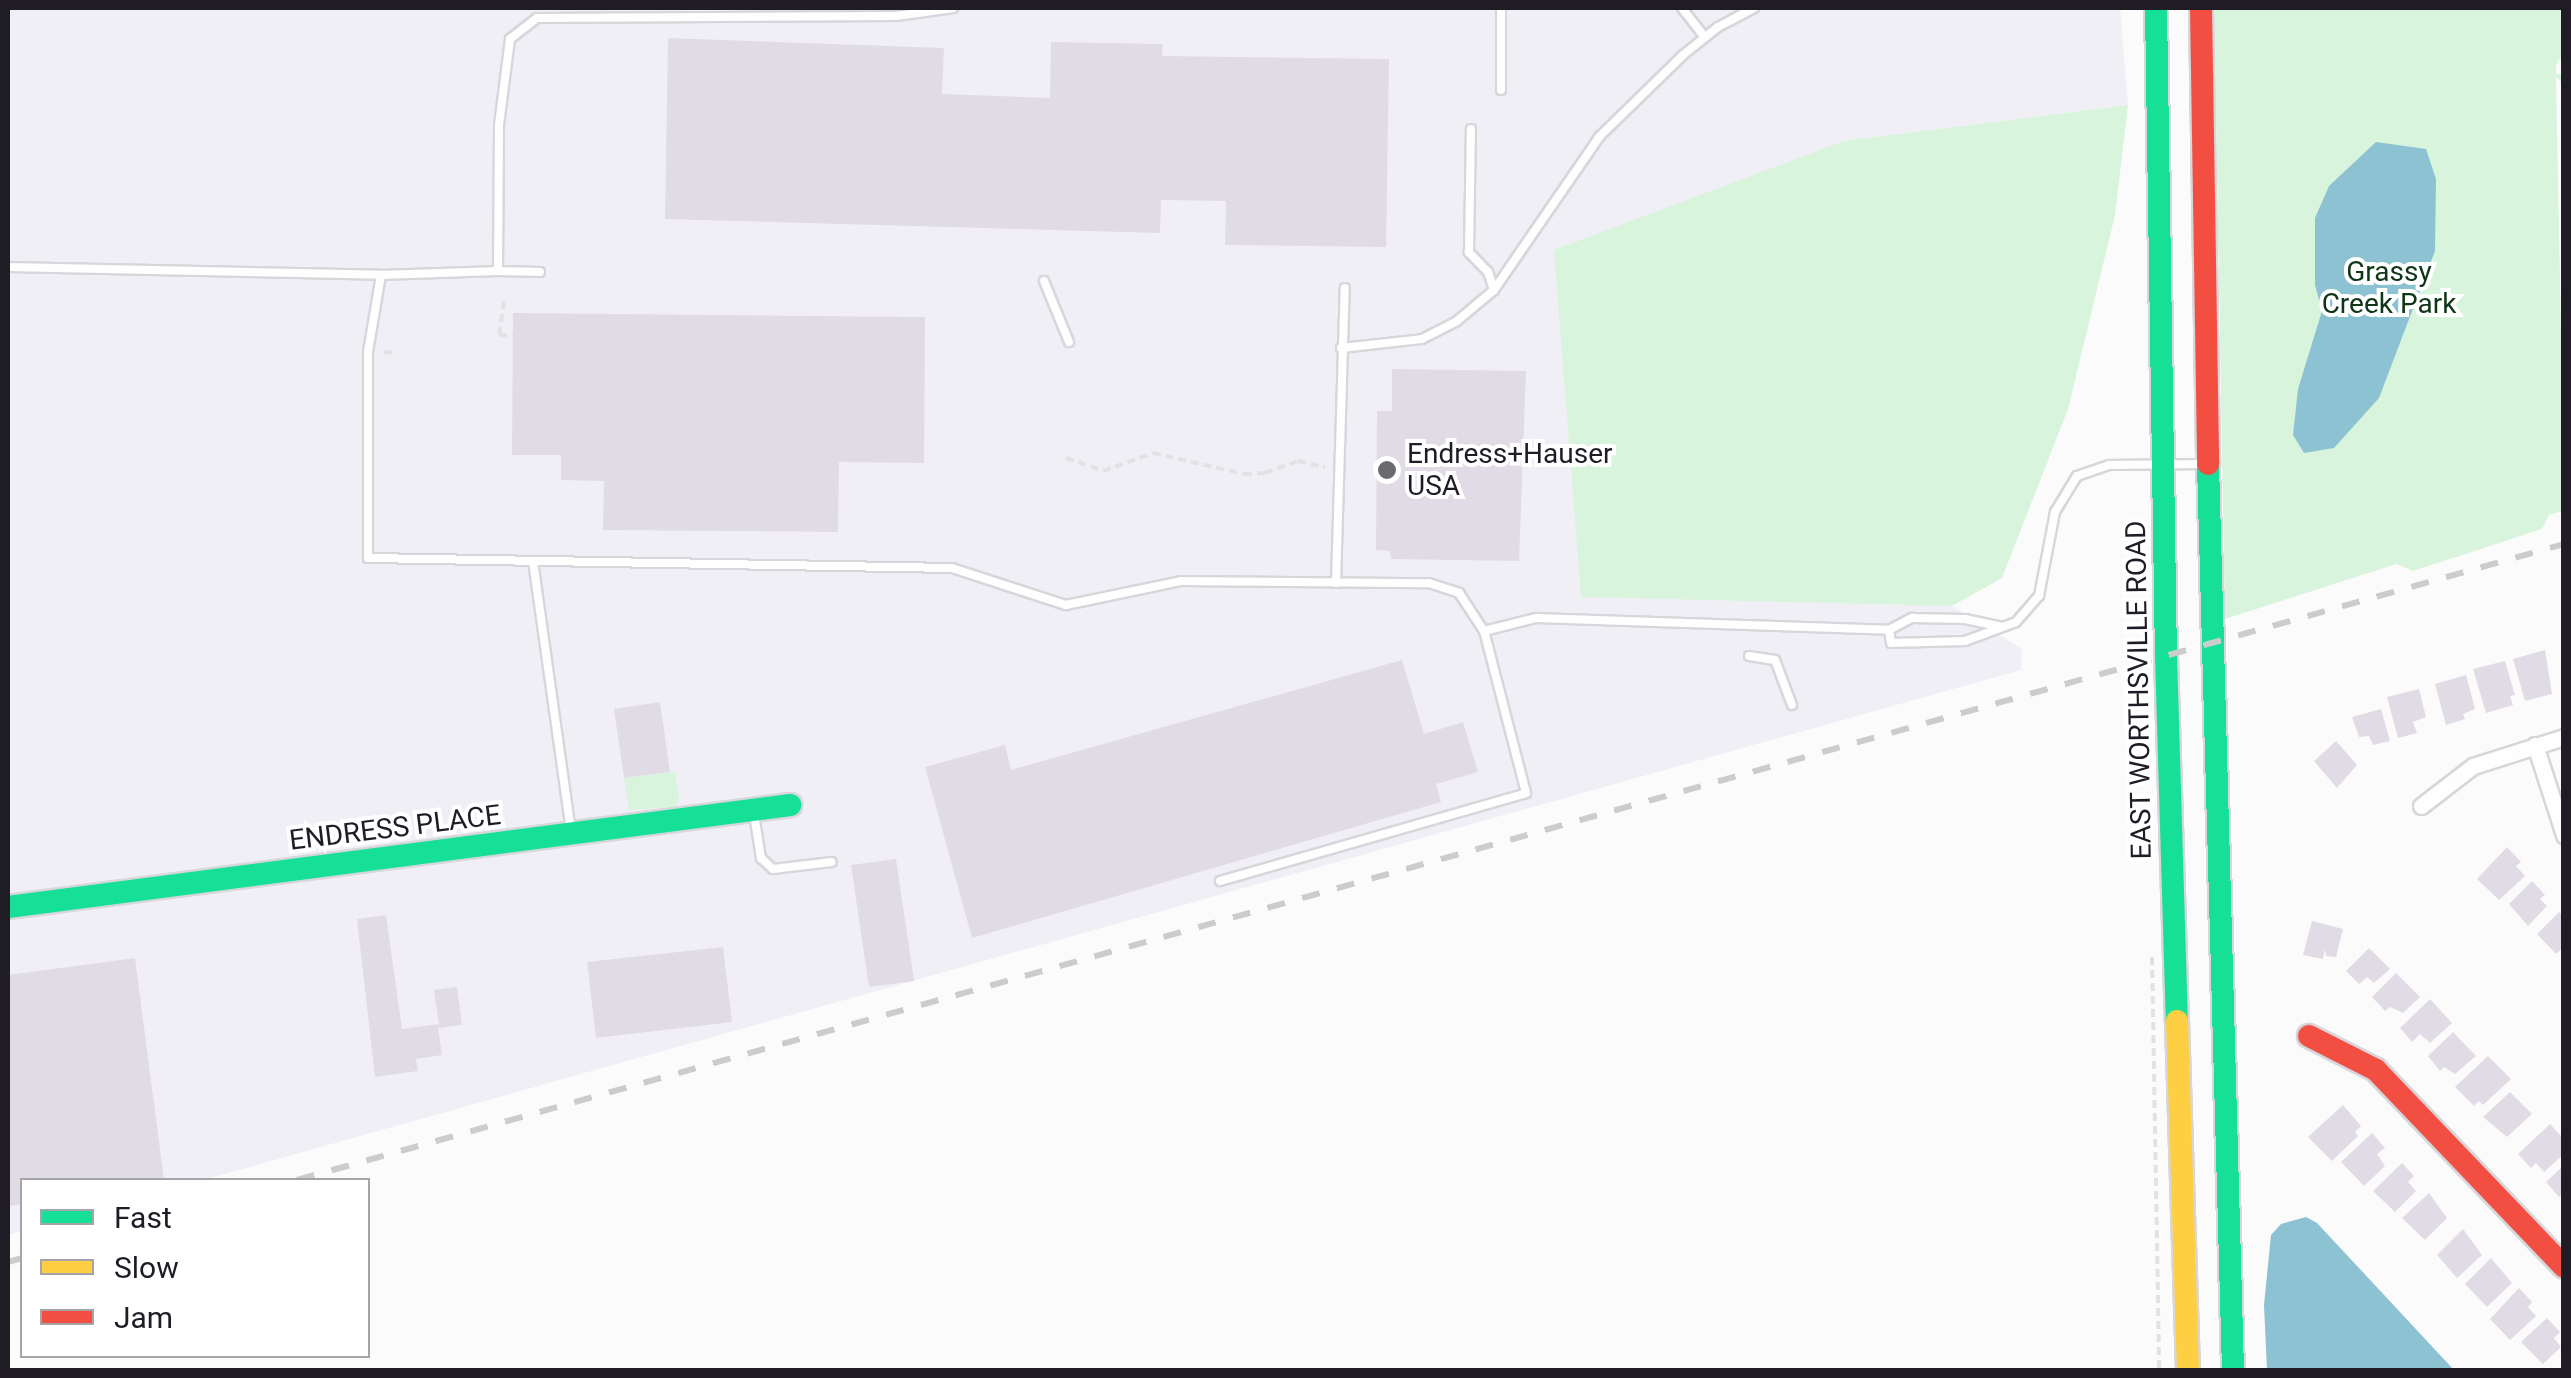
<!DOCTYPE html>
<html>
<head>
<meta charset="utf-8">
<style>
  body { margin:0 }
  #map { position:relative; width:2571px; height:1378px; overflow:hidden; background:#fbfbfb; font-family:Roboto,sans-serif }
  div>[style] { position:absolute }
  .built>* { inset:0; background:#f1eff6 }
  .green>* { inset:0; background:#d8f4dc }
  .water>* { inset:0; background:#8cc2d2 }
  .building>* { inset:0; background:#e1dbe6 }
  .path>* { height:4px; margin-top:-2px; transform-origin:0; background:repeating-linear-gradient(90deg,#e2e2e2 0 8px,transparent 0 13px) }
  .roads { filter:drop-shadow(2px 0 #d7d6db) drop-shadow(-2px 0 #d7d6db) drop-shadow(0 2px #d7d6db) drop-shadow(0 -2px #d7d6db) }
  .lane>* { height:8px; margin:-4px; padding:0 4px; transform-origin:4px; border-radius:4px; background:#fefefe }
  .street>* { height:15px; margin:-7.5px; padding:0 7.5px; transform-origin:7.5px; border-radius:7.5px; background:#fefefe }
  .fast>* { height:22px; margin:-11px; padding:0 11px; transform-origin:11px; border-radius:11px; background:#16e098 }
  .slow>* { height:22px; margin:-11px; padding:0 11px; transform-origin:11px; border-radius:11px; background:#ffcf43 }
  .jam>* { height:22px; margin:-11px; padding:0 11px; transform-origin:11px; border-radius:11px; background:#f24e42 }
  .rail>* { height:6px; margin-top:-3px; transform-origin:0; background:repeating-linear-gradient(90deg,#ccc 0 18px,transparent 0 36px) }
  .dots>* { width:28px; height:28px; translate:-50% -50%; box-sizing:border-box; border:5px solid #fff; border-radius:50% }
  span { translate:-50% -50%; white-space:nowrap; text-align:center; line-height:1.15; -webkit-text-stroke:8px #fff; paint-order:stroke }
  .park-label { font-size:28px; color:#0f3517 }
  .poi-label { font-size:28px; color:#1f1c26 }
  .left { translate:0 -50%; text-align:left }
  .street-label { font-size:28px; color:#1f1c26 }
  .frame { position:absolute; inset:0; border:10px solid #1f1c26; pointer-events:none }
  .legend { position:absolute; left:20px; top:1178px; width:350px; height:180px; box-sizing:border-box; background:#fff; border:2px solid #a5a4a8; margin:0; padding:12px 18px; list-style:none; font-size:30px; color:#1f1c26 }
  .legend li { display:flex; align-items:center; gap:20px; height:50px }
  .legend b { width:50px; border:2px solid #a5a4a8 }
</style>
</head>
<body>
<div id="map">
  <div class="built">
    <i style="clip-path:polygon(8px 8px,2120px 8px,2128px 105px,1844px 141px,1581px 596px,1952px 606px,2022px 649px,2021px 670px,203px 1180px,22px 1180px,22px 1231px,8px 1235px)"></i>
  </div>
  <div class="green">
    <i style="clip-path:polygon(2214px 8px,2563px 8px,2563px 54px,2556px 65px,2556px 74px,2564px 74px,2563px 84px,2556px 77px,2564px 488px,2562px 511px,2549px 515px,2542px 529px,2413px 571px,2396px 564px,2225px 619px)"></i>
    <i style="clip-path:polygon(2128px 105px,2115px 215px,2068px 409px,2002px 578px,1952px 606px,1581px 597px,1554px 250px,1844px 141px)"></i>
    <i style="clip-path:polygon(675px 772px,679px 799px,675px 807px,629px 810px,624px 778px)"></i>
  </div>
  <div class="water">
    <i style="clip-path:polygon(2376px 142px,2426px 149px,2436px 179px,2435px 251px,2379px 398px,2334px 448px,2304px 453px,2293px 435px,2298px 389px,2322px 311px,2315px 285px,2315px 218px,2329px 186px)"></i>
    <i style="clip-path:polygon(2306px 1217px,2317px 1223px,2454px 1370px,2267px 1370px,2264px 1305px,2271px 1235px,2281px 1224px)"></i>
  </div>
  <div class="building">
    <i style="clip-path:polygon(668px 38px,944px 48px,942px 94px,1050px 98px,1051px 42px,1163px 44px,1162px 56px,1389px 59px,1386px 247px,1225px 245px,1226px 201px,1161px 200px,1160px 233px,665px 219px)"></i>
    <i style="clip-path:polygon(513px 313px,925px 317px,924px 463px,839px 462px,838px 532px,603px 530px,604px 481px,561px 480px,561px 455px,512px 455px)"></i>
    <i style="clip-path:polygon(1392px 369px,1526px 371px,1519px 561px,1391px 559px,1390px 551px,1376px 550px,1377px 411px,1392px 411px)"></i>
    <i style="clip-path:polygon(2545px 650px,2552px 694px,2525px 701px,2513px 659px)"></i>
    <i style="clip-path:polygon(1402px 660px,1424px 734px,1463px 722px,1478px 772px,1436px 784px,1441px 802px,972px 938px,925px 767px,1005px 745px,1011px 770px)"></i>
    <i style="clip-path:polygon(2505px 661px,2515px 695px,2510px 696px,2513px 705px,2486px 713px,2473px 669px)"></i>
    <i style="clip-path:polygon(2466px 675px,2475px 709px,2463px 714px,2465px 719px,2446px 725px,2435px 684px)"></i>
    <i style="clip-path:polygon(2419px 689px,2426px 717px,2413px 722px,2417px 733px,2398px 738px,2387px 697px)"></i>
    <i style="clip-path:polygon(660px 702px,670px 772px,624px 778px,614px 709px)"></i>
    <i style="clip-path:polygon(2381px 709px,2390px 741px,2373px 745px,2369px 736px,2359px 737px,2352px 717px)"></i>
    <i style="clip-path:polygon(2336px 741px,2357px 765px,2337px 788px,2314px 761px)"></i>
    <i style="clip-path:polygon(2507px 847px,2521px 862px,2516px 866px,2525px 876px,2499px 900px,2477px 879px)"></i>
    <i style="clip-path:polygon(896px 859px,914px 981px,869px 987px,851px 865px)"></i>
    <i style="clip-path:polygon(2532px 881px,2545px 895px,2540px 899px,2547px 906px,2528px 926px,2509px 904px)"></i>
    <i style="clip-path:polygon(2559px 912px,2564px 916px,2564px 947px,2556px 954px,2537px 934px)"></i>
    <i style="clip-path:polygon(386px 915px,402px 1029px,439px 1024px,434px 990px,457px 987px,462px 1025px,438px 1028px,442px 1055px,416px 1059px,418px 1071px,375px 1077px,357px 919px)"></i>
    <i style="clip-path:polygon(2312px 921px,2343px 929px,2336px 957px,2326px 956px,2325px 949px,2323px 959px,2303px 955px)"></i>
    <i style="clip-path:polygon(723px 947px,732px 1022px,596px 1038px,587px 962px)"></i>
    <i style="clip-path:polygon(2369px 948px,2390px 969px,2374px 983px,2367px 977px,2359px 984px,2346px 971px)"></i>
    <i style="clip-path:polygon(135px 958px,164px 1180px,22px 1180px,22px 1204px,8px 1206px,8px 975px)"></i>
    <i style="clip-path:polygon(2396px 973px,2420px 997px,2403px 1013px,2390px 1007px,2385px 1011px,2372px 997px)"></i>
    <i style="clip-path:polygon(2430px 999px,2452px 1023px,2430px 1043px,2420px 1034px,2412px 1042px,2400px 1028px)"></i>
    <i style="clip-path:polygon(2453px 1032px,2476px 1056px,2455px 1074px,2444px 1067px,2440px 1071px,2428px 1056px)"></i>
    <i style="clip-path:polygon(2488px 1056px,2511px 1079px,2483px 1105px,2479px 1101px,2474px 1106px,2455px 1087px)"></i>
    <i style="clip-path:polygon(2510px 1092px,2532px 1114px,2507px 1137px,2483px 1117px)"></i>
    <i style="clip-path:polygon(2343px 1105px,2361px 1126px,2355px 1132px,2358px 1136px,2332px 1161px,2308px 1137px)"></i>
    <i style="clip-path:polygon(2550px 1124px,2564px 1139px,2564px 1154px,2544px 1172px,2536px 1163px,2531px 1168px,2518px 1154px)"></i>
    <i style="clip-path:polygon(2372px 1133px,2385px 1148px,2377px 1154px,2385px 1166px,2364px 1186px,2341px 1162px)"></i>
    <i style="clip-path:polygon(2402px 1163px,2414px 1176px,2408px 1182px,2416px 1191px,2395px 1212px,2373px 1191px)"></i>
    <i style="clip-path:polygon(2564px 1165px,2564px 1192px,2559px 1197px,2546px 1182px)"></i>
    <i style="clip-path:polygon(2429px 1193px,2447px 1218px,2425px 1240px,2402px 1218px)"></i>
    <i style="clip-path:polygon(2463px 1229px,2482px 1255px,2457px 1278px,2437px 1255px)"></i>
    <i style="clip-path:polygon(2491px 1258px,2512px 1283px,2487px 1307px,2465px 1284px)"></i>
    <i style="clip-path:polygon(2519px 1288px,2532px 1302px,2528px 1307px,2536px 1316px,2510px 1340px,2490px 1319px)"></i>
    <i style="clip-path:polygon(2547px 1318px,2560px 1332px,2554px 1338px,2561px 1347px,2543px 1364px,2521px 1342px)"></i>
  </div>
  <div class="path">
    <i style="left:504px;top:301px;width:34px;rotate:98deg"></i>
    <i style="left:499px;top:335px;width:14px;rotate:4deg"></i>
    <i style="left:384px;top:352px;width:12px;rotate:5deg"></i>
    <i style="left:1066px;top:458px;width:39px;rotate:19deg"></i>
    <i style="left:1103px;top:471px;width:53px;rotate:-19.8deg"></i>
    <i style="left:1153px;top:453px;width:93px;rotate:13deg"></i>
    <i style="left:1244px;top:474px;width:21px;rotate:-3deg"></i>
    <i style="left:1265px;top:473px;width:35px;rotate:-20deg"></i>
    <i style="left:1298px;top:461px;width:28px;rotate:13deg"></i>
    <i style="left:2152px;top:957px;width:413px;rotate:89deg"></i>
  </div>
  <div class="roads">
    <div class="lane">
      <i style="left:1501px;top:8px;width:82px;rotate:90deg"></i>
      <i style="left:1682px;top:8px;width:37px;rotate:52deg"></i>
      <i style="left:8px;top:267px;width:373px;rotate:1.2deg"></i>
      <i style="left:498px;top:271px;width:117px;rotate:178deg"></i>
      <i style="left:381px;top:275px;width:78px;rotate:99.6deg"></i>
      <i style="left:368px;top:352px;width:206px;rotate:90deg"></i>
      <i style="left:368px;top:558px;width:584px;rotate:0.98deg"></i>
      <i style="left:952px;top:568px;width:120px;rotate:18deg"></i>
      <i style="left:1066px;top:605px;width:117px;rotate:-11.8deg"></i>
      <i style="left:1181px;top:581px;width:248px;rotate:0.5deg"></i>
      <i style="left:1429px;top:583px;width:32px;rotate:18deg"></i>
      <i style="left:1459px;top:593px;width:45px;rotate:56.7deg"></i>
      <i style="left:1484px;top:631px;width:54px;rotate:-14deg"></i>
      <i style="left:1536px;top:618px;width:353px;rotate:1.9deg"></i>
      <i style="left:1889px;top:630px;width:26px;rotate:-28deg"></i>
      <i style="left:1912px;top:618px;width:53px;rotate:1.1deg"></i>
      <i style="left:1965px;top:619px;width:35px;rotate:12deg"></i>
      <i style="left:540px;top:272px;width:42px;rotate:-178.6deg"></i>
      <i style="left:498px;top:271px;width:146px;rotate:-89.6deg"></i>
      <i style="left:499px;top:125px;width:87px;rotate:-82.7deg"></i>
      <i style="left:510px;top:39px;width:34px;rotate:-38deg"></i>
      <i style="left:537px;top:18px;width:359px;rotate:-0.3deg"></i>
      <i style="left:896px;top:16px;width:58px;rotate:-8deg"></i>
      <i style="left:1044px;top:281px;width:66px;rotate:67.7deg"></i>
      <i style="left:1494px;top:290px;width:186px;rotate:-55.5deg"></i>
      <i style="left:1599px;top:137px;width:117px;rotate:-44.3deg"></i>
      <i style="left:1683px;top:55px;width:45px;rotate:-38.7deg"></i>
      <i style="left:1718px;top:27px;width:41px;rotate:-27.8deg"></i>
      <i style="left:1341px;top:348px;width:81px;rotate:-6.3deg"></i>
      <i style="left:1422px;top:339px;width:39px;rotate:-27deg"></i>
      <i style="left:1457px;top:321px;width:48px;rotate:-40deg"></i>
      <i style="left:1494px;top:290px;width:19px;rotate:-108deg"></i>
      <i style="left:1488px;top:272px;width:28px;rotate:-134deg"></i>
      <i style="left:1469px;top:252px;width:123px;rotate:-89.1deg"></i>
      <i style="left:533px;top:561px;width:274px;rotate:82deg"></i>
      <i style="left:1336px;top:583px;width:295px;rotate:-88.3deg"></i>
      <i style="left:1889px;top:630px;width:13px;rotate:81deg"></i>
      <i style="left:1891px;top:643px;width:74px;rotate:-1.5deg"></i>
      <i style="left:1965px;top:641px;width:54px;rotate:-20.4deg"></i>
      <i style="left:2016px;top:622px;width:35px;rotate:-49deg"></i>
      <i style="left:2039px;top:596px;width:86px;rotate:-79.2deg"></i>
      <i style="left:2055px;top:512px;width:42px;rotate:-58.6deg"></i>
      <i style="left:2077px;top:476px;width:34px;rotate:-19deg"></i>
      <i style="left:2109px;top:465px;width:95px;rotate:-0.6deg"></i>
      <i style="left:1749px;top:656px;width:26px;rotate:9deg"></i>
      <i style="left:1775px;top:660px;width:48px;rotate:69.3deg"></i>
      <i style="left:754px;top:814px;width:45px;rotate:81deg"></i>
      <i style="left:761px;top:858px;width:16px;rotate:43deg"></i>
      <i style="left:773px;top:869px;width:59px;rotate:-6.8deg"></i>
      <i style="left:1220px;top:881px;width:318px;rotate:-16deg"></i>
      <i style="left:1526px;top:793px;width:167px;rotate:-104.5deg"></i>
    </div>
    <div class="street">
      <i style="left:2535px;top:745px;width:95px;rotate:72.1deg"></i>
      <i style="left:2421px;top:806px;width:66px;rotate:-37.6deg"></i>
      <i style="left:2473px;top:766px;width:96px;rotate:-17.7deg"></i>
    </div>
    <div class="fast">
      <i style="left:2156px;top:8px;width:648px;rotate:89.12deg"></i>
      <i style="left:2166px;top:656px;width:365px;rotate:88.3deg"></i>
      <i style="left:2208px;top:464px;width:906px;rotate:88.42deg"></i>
      <i style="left:8px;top:907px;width:789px;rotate:-7.43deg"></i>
    </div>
    <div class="slow">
      <i style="left:2177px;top:1021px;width:349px;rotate:88.2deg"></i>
    </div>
    <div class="jam">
      <i style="left:2201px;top:8px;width:456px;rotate:89.1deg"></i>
      <i style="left:2309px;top:1036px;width:75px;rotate:26.9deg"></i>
      <i style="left:2376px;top:1070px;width:272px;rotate:46.3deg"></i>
    </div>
  </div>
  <div class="rail">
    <i style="left:297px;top:1180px;width:2355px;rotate:-15.67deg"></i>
    <i style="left:8px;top:1262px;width:15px;rotate:-16deg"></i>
  </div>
  <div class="dots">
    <i style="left:1387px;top:470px;background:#6c6a71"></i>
  </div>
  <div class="park-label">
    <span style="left:2389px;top:288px">Grassy<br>Creek Park</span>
  </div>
  <div class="poi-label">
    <span class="left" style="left:1407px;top:470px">Endress+Hauser<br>USA</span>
  </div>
  <div class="street-label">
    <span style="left:2139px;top:690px;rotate:-91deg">EAST WORTHSVILLE ROAD</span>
    <span style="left:395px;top:828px;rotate:-7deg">ENDRESS PLACE</span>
  </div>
  <div class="frame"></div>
  <ul class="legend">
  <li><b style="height:12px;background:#16e098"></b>Fast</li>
  <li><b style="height:12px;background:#ffcf43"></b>Slow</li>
  <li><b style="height:12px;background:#f24e42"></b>Jam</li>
  </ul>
</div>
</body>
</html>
